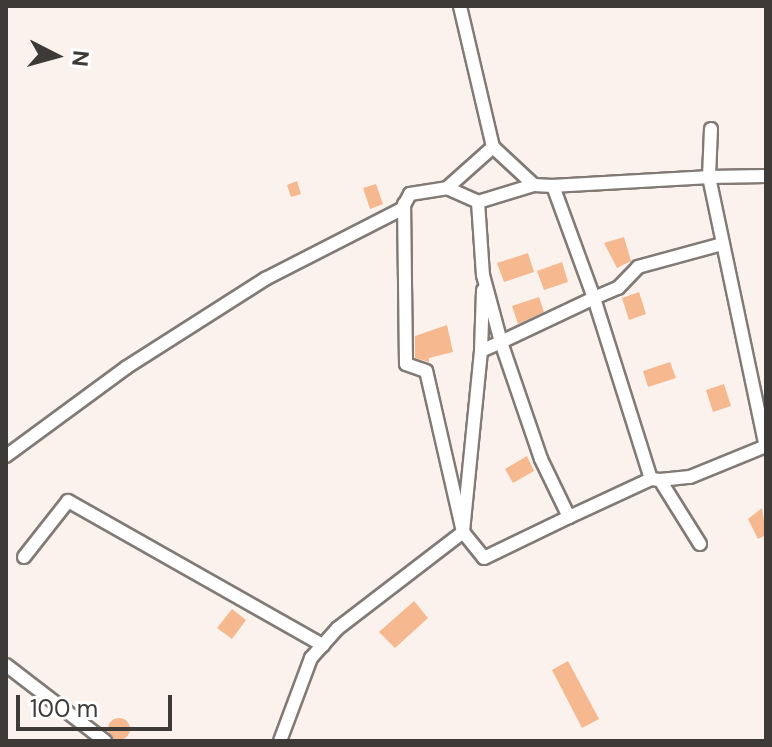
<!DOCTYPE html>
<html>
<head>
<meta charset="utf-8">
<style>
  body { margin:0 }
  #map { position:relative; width:772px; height:747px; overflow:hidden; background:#fbf2ed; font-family:"DM Sans",sans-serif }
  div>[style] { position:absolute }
  .building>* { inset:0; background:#f6b88f }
  .round { border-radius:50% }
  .roads { filter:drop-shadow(2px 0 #817a75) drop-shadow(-2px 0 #817a75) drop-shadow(0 2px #817a75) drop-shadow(0 -2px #817a75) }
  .minor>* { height:12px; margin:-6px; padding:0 6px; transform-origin:6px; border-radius:6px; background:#fff }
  span { translate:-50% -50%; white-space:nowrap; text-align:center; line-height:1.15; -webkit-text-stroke:6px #fff; paint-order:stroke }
  .frame { position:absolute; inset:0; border:8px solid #3d3a38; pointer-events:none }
  .north { position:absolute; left:16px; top:16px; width:80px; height:80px; -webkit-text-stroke:6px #fff; paint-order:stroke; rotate:96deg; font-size:22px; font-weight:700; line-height:32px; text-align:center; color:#3d3a38 }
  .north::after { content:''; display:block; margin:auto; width:28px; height:36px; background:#3d3a38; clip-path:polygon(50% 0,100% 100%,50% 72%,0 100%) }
  .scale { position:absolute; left:16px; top:695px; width:156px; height:36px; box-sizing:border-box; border:4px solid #3d3a38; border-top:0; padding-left:10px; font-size:24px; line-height:28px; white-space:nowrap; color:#3d3a38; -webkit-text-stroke:6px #fff; paint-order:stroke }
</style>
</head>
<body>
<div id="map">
  <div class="building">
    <i style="clip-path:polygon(297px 181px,301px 194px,291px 197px,287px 185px)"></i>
    <i style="clip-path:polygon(376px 184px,383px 204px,370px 209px,363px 188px)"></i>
    <i style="clip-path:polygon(624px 237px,631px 261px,617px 268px,604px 243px)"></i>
    <i style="clip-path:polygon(528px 253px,534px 272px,504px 282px,497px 263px)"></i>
    <i style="clip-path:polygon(562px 262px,568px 282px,544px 290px,537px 271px)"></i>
    <i style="clip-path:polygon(639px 292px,646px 314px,629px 320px,622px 298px)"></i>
    <i style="clip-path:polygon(539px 297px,544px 312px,518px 324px,512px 306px)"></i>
    <i style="clip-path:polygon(447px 325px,453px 352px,429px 358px,429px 362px,415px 358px,415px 336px)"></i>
    <i style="clip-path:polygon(670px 362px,676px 378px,648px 387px,643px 371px)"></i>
    <i style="clip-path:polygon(724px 384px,731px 406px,713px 412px,706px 390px)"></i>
    <i style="clip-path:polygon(527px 456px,534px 471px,513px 483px,505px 469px)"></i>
    <i style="clip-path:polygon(762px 508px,766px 535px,758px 539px,748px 519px)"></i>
    <i style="clip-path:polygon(414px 601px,428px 618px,395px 648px,379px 632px)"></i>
    <i style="clip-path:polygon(232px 609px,246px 620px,232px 639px,217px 628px)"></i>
    <i style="clip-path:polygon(568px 661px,599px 719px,582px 728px,552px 670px)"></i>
    <i class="round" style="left:108px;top:718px;width:22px;height:22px"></i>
  </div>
  <div class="roads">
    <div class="minor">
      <i style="left:711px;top:129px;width:48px;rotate:92.4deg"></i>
      <i style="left:709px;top:177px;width:57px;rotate:-1deg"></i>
      <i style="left:493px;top:147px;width:56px;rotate:42.8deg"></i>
      <i style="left:447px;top:188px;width:62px;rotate:-41.7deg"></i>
      <i style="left:493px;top:147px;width:145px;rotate:-103.2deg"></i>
      <i style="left:478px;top:202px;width:73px;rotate:86.1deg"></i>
      <i style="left:483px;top:275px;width:69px;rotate:75deg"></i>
      <i style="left:501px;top:342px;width:22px;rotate:156deg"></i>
      <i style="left:481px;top:351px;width:182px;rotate:95.7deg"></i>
      <i style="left:463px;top:532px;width:33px;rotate:51deg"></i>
      <i style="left:484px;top:558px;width:94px;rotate:-25.8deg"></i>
      <i style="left:481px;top:351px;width:61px;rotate:-88.1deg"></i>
      <i style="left:6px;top:456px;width:150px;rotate:-36.3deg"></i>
      <i style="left:127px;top:367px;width:164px;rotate:-32.5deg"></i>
      <i style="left:265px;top:279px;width:154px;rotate:-27.1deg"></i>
      <i style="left:402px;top:209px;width:17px;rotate:-62deg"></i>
      <i style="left:410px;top:194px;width:37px;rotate:-9deg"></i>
      <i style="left:447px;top:188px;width:34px;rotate:24deg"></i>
      <i style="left:478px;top:202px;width:59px;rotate:-16.9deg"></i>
      <i style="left:534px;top:185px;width:19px;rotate:3deg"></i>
      <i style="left:651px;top:479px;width:90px;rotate:155.1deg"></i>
      <i style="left:569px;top:517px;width:64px;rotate:-115.8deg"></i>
      <i style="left:541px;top:459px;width:124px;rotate:-108.9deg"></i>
      <i style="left:501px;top:342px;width:103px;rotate:-25.3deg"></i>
      <i style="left:594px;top:298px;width:119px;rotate:-110.1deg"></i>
      <i style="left:553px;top:186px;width:156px;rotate:-3.3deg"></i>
      <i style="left:709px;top:177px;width:276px;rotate:78.1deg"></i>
      <i style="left:660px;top:480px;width:9px;rotate:-174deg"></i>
      <i style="left:651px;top:479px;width:190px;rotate:-107.5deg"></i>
      <i style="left:594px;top:298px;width:26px;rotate:-23deg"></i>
      <i style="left:618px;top:288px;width:29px;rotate:-46deg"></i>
      <i style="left:638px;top:267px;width:87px;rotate:-15.3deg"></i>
      <i style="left:700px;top:544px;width:75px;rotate:-122deg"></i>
      <i style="left:660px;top:480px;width:30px;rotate:-6deg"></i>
      <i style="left:690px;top:477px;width:82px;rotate:-22.2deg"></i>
      <i style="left:24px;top:557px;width:71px;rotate:-51.8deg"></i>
      <i style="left:68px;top:501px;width:293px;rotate:29.5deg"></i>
      <i style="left:6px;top:665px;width:125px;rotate:37.5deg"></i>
      <i style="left:280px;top:741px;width:89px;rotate:-69.5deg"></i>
      <i style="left:311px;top:658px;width:40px;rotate:-48deg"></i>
      <i style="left:338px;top:628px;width:158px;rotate:-37.5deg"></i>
      <i style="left:463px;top:532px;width:165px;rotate:-102.9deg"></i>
      <i style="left:426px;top:371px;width:21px;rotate:-161deg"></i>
      <i style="left:406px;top:364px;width:160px;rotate:-90.7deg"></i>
    </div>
  </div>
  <div class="frame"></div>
  <div class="north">N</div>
  <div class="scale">100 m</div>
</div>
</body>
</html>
